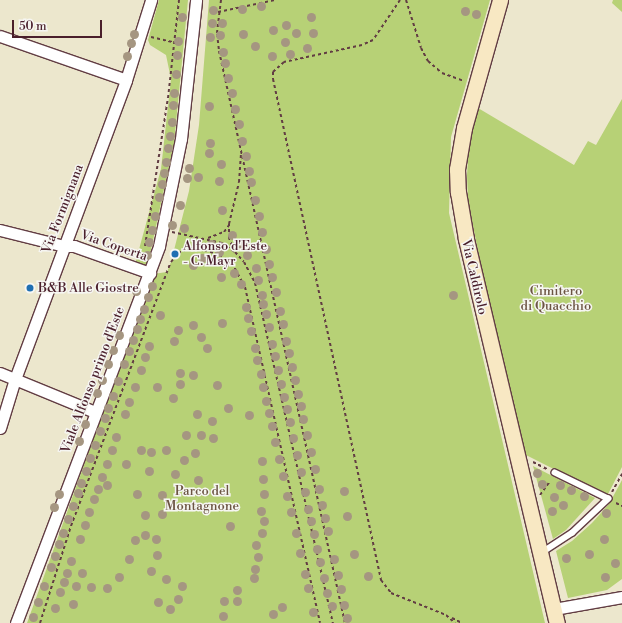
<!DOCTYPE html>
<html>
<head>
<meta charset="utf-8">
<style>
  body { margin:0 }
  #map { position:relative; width:622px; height:623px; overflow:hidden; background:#ece7cd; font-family:"Libre Bodoni",serif }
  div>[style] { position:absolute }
  .green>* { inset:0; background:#b7d176 }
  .path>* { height:2px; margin-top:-1px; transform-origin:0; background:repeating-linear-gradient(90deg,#623d43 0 3px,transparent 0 6px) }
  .roads { filter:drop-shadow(1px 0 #623d43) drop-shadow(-1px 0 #623d43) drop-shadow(0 1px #623d43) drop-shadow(0 -1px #623d43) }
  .lane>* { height:5.5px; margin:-2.75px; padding:0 2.75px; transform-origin:2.75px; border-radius:2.75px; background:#fff }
  .street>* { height:11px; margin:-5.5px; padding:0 5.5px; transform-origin:5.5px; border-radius:5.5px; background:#fff }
  .secondary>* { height:15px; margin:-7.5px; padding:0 7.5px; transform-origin:7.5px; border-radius:7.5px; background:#f8e8c3 }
  .trees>* { width:9px; height:9px; margin:-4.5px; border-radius:50%; background:#a59681 }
  .dots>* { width:11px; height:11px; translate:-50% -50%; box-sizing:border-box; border:2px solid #f6f6f2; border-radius:50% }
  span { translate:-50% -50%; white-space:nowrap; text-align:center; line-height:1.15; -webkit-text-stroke:3px #f6f6f2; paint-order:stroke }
  .street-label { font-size:13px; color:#4a1f2b }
  .poi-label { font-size:13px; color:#4a1f2b }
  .left { translate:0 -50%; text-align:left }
  .park-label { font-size:13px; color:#6b5442 }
  .scale { position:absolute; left:12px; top:20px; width:90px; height:18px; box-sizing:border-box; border:2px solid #4a1f2b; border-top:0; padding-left:5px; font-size:12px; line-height:14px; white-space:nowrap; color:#4a1f2b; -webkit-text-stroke:3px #f6f6f2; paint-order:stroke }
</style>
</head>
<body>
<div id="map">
  <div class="green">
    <i style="clip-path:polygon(159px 0,188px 0,174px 143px,147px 268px,135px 264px,161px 169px,171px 79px,166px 55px,150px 45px,148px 40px)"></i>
    <i style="clip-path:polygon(209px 0,490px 0,451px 137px,449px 213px,545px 623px,27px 623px,153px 274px,167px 272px,171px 262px,189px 191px,199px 125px)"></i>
    <i style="clip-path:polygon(613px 0,622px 0,622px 12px,612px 3px)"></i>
    <i style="clip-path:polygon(622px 99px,622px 467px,607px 496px,524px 454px,484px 281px,468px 201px,467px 175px,469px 144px,478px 108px,574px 165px,588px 141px,596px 145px)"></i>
    <i style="clip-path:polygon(533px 466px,595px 498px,566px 530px,553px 539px)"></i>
    <i style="clip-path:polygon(622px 480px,622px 579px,607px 590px,568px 598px,556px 551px,572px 541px,592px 523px,609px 504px)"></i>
  </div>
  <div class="path">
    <i style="left:221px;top:0;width:34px;rotate:97deg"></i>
    <i style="left:217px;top:34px;width:17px;rotate:83deg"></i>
    <i style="left:219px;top:51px;width:586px;rotate:77.58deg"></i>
    <i style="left:400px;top:0;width:48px;rotate:124deg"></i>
    <i style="left:373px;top:40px;width:12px;rotate:156deg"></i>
    <i style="left:362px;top:45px;width:80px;rotate:167.7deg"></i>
    <i style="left:284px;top:62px;width:15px;rotate:138deg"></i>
    <i style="left:273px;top:72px;width:7px;rotate:90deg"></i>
    <i style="left:273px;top:79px;width:513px;rotate:77.83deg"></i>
    <i style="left:381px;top:580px;width:16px;rotate:52deg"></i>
    <i style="left:391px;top:593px;width:59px;rotate:21.8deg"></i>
    <i style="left:446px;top:615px;width:12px;rotate:42deg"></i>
    <i style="left:406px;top:0;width:50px;rotate:72.6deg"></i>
    <i style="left:421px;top:48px;width:15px;rotate:62deg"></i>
    <i style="left:428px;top:61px;width:18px;rotate:41deg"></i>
    <i style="left:442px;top:73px;width:23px;rotate:20deg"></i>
    <i style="left:218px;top:12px;width:58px;rotate:-11.9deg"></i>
    <i style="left:151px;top:37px;width:23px;rotate:13deg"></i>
    <i style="left:172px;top:232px;width:51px;rotate:12.4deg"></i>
    <i style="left:222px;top:243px;width:16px;rotate:35deg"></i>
    <i style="left:235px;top:252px;width:13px;rotate:48deg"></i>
    <i style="left:244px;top:262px;width:24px;rotate:62deg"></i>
    <i style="left:255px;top:283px;width:349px;rotate:77.1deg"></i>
    <i style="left:208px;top:238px;width:17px;rotate:-21deg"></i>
    <i style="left:224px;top:232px;width:9px;rotate:-54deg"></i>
    <i style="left:145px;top:246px;width:150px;rotate:-81.2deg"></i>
    <i style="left:168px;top:98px;width:99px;rotate:-83.6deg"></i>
    <i style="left:234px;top:251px;width:14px;rotate:-111deg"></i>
    <i style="left:229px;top:238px;width:14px;rotate:-90deg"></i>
    <i style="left:229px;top:224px;width:43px;rotate:-76.6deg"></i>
    <i style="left:239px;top:182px;width:29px;rotate:-86deg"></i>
    <i style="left:533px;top:462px;width:16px;rotate:27deg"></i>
    <i style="left:612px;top:492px;width:21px;rotate:-61deg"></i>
    <i style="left:540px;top:495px;width:17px;rotate:-54deg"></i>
    <i style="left:616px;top:503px;width:7px;rotate:27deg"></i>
    <i style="left:452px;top:618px;width:11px;rotate:27deg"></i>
    <i style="left:40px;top:623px;width:102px;rotate:-72.3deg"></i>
    <i style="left:71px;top:526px;width:282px;rotate:-69.3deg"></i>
    <i style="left:171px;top:262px;width:11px;rotate:-52deg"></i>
    <i style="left:178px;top:253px;width:12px;rotate:-24deg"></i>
    <i style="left:189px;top:248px;width:10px"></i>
    <i style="left:199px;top:248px;width:21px;rotate:19deg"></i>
    <i style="left:219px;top:255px;width:15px;rotate:32deg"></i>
    <i style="left:232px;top:263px;width:27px;rotate:62deg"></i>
    <i style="left:245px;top:287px;width:344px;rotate:77.4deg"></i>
  </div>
  <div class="roads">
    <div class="lane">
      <i style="left:541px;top:553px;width:37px;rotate:-33deg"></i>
      <i style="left:572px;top:533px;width:50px;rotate:-43.4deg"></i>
      <i style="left:608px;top:499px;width:59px;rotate:-153.9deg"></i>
    </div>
    <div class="street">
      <i style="left:0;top:36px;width:133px;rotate:19.2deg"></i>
      <i style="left:0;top:230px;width:66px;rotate:14deg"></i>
      <i style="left:64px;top:246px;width:10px"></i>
      <i style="left:74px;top:246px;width:81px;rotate:19.6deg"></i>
      <i style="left:0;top:373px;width:103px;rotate:22.3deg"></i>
      <i style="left:0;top:428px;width:51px;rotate:-73deg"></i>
      <i style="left:15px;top:379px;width:319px;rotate:-69.6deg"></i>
      <i style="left:126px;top:80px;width:84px;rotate:-72.6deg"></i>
      <i style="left:554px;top:609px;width:69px;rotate:-10deg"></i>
      <i style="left:16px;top:623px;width:403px;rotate:-69.2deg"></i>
      <i style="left:159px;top:246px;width:109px;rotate:-78.4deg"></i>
      <i style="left:181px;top:139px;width:140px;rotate:-83.8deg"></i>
    </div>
    <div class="secondary">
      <i style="left:500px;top:0;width:133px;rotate:105.7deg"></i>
      <i style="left:464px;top:128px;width:42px;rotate:99.7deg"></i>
      <i style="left:457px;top:169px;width:23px;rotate:88deg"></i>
      <i style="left:458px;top:192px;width:48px;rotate:80.3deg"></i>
      <i style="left:466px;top:239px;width:395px;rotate:76.7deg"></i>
    </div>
  </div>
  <div class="trees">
    <i style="left:261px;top:6px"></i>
    <i style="left:242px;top:9px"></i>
    <i style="left:213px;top:10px"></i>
    <i style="left:465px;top:11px"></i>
    <i style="left:476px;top:14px"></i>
    <i style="left:182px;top:17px"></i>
    <i style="left:311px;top:17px"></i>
    <i style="left:212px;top:23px"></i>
    <i style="left:222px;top:23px"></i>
    <i style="left:286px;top:25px"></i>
    <i style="left:273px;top:30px"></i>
    <i style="left:296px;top:33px"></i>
    <i style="left:313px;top:33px"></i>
    <i style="left:134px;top:34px"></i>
    <i style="left:243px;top:34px"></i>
    <i style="left:220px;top:35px"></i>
    <i style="left:210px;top:37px"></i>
    <i style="left:178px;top:41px"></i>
    <i style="left:285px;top:42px"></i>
    <i style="left:131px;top:43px"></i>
    <i style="left:255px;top:46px"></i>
    <i style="left:307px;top:48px"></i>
    <i style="left:223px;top:52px"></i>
    <i style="left:290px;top:54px"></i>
    <i style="left:177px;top:55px"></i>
    <i style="left:127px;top:56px"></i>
    <i style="left:272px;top:56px"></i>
    <i style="left:225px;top:63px"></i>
    <i style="left:176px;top:74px"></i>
    <i style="left:228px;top:78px"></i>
    <i style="left:174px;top:93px"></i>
    <i style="left:232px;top:93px"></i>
    <i style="left:173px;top:105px"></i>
    <i style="left:209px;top:106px"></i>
    <i style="left:235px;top:109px"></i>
    <i style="left:172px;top:122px"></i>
    <i style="left:239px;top:124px"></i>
    <i style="left:170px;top:136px"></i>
    <i style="left:242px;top:141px"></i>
    <i style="left:210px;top:143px"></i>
    <i style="left:168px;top:148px"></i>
    <i style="left:209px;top:153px"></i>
    <i style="left:246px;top:156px"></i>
    <i style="left:166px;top:162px"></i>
    <i style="left:221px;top:164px"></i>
    <i style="left:189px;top:168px"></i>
    <i style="left:249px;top:171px"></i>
    <i style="left:164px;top:173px"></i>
    <i style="left:198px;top:177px"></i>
    <i style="left:187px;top:178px"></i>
    <i style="left:219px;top:181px"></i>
    <i style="left:251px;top:182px"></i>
    <i style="left:162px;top:184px"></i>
    <i style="left:159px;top:197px"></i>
    <i style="left:255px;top:200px"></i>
    <i style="left:180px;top:205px"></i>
    <i style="left:222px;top:210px"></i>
    <i style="left:155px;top:216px"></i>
    <i style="left:259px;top:216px"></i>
    <i style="left:172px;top:225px"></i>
    <i style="left:184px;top:228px"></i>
    <i style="left:152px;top:230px"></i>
    <i style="left:262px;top:232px"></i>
    <i style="left:232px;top:235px"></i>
    <i style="left:149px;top:242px"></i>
    <i style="left:211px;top:244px"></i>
    <i style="left:240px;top:244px"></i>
    <i style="left:266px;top:249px"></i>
    <i style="left:219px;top:252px"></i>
    <i style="left:147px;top:255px"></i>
    <i style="left:247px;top:255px"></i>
    <i style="left:202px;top:258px"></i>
    <i style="left:226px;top:262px"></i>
    <i style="left:269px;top:264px"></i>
    <i style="left:193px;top:265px"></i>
    <i style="left:256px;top:268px"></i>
    <i style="left:234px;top:273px"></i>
    <i style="left:221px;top:277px"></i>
    <i style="left:272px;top:277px"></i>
    <i style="left:258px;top:280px"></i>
    <i style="left:241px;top:284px"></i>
    <i style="left:152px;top:286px"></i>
    <i style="left:136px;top:291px"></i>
    <i style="left:276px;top:292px"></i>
    <i style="left:262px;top:295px"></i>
    <i style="left:453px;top:295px"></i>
    <i style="left:148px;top:297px"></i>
    <i style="left:263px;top:304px"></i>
    <i style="left:246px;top:307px"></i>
    <i style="left:144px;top:309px"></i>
    <i style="left:280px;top:311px"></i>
    <i style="left:266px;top:314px"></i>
    <i style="left:160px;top:315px"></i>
    <i style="left:248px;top:318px"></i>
    <i style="left:140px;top:319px"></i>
    <i style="left:222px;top:323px"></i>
    <i style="left:283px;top:324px"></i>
    <i style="left:193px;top:325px"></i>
    <i style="left:269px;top:327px"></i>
    <i style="left:137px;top:329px"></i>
    <i style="left:178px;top:330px"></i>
    <i style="left:251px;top:331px"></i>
    <i style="left:119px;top:335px"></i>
    <i style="left:201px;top:337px"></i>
    <i style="left:133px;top:340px"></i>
    <i style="left:174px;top:341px"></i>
    <i style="left:286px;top:341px"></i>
    <i style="left:272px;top:344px"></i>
    <i style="left:149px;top:346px"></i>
    <i style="left:207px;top:348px"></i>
    <i style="left:255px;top:348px"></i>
    <i style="left:113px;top:350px"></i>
    <i style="left:129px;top:351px"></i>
    <i style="left:289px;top:353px"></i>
    <i style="left:275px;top:356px"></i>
    <i style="left:145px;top:357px"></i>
    <i style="left:257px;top:360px"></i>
    <i style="left:108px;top:364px"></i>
    <i style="left:124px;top:364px"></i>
    <i style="left:292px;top:367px"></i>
    <i style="left:141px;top:370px"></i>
    <i style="left:278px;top:370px"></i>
    <i style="left:180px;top:373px"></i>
    <i style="left:261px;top:374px"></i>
    <i style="left:193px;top:375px"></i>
    <i style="left:102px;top:380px"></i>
    <i style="left:295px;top:380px"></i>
    <i style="left:118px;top:381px"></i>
    <i style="left:180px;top:384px"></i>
    <i style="left:281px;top:384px"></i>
    <i style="left:217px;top:385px"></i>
    <i style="left:135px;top:387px"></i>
    <i style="left:157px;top:387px"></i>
    <i style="left:263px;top:387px"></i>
    <i style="left:97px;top:393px"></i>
    <i style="left:298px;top:394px"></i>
    <i style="left:113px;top:396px"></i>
    <i style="left:284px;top:397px"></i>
    <i style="left:173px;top:398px"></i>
    <i style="left:266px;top:401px"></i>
    <i style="left:129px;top:402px"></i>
    <i style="left:301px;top:406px"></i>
    <i style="left:108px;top:408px"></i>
    <i style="left:228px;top:408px"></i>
    <i style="left:287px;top:409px"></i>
    <i style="left:269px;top:413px"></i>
    <i style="left:125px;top:414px"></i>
    <i style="left:197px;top:414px"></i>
    <i style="left:249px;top:415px"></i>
    <i style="left:105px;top:418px"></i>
    <i style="left:303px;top:419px"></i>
    <i style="left:212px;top:421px"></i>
    <i style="left:290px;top:422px"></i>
    <i style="left:85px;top:424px"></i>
    <i style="left:272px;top:426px"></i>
    <i style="left:100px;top:431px"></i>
    <i style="left:186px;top:435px"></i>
    <i style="left:201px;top:435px"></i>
    <i style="left:307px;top:435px"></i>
    <i style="left:116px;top:437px"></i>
    <i style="left:213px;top:438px"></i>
    <i style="left:293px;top:438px"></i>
    <i style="left:79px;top:441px"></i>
    <i style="left:275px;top:442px"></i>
    <i style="left:95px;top:445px"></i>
    <i style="left:112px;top:450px"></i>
    <i style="left:141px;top:450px"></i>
    <i style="left:166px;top:450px"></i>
    <i style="left:151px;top:452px"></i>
    <i style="left:311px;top:452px"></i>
    <i style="left:195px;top:453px"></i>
    <i style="left:297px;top:455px"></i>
    <i style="left:90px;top:458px"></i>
    <i style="left:279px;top:459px"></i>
    <i style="left:184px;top:460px"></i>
    <i style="left:262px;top:461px"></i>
    <i style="left:107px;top:464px"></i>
    <i style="left:126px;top:464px"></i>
    <i style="left:315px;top:469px"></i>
    <i style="left:86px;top:471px"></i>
    <i style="left:149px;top:471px"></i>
    <i style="left:301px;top:472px"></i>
    <i style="left:537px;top:473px"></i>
    <i style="left:175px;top:474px"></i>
    <i style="left:283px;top:476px"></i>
    <i style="left:102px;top:477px"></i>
    <i style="left:263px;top:479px"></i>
    <i style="left:198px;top:480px"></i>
    <i style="left:81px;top:483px"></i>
    <i style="left:542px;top:484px"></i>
    <i style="left:107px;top:485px"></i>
    <i style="left:560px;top:485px"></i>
    <i style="left:98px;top:489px"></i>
    <i style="left:319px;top:489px"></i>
    <i style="left:571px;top:490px"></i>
    <i style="left:344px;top:491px"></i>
    <i style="left:305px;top:492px"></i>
    <i style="left:78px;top:493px"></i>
    <i style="left:59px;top:494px"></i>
    <i style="left:137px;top:494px"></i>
    <i style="left:264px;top:494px"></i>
    <i style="left:162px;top:495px"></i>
    <i style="left:287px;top:496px"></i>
    <i style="left:584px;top:496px"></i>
    <i style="left:554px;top:497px"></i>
    <i style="left:94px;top:499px"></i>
    <i style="left:322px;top:505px"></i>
    <i style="left:563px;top:505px"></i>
    <i style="left:73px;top:506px"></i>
    <i style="left:54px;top:507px"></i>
    <i style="left:308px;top:509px"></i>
    <i style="left:261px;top:511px"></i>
    <i style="left:552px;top:511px"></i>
    <i style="left:89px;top:512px"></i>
    <i style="left:291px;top:512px"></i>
    <i style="left:606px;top:513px"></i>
    <i style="left:162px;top:514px"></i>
    <i style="left:145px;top:515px"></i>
    <i style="left:347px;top:516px"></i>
    <i style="left:325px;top:518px"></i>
    <i style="left:68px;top:519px"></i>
    <i style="left:264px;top:521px"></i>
    <i style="left:311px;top:521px"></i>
    <i style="left:85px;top:525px"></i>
    <i style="left:230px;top:526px"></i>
    <i style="left:328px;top:531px"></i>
    <i style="left:63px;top:533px"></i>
    <i style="left:262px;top:533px"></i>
    <i style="left:296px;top:533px"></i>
    <i style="left:314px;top:534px"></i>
    <i style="left:145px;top:535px"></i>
    <i style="left:80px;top:539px"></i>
    <i style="left:156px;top:539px"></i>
    <i style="left:604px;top:539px"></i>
    <i style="left:135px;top:540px"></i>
    <i style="left:59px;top:544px"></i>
    <i style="left:256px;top:545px"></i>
    <i style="left:317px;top:549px"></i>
    <i style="left:300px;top:553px"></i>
    <i style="left:354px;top:554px"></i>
    <i style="left:589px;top:554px"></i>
    <i style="left:157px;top:555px"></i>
    <i style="left:55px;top:556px"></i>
    <i style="left:258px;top:557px"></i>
    <i style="left:566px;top:558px"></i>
    <i style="left:129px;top:559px"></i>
    <i style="left:334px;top:559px"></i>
    <i style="left:71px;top:561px"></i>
    <i style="left:320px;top:562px"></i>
    <i style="left:615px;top:563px"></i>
    <i style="left:51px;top:567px"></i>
    <i style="left:255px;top:569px"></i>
    <i style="left:151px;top:571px"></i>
    <i style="left:67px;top:573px"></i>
    <i style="left:82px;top:573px"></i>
    <i style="left:305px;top:574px"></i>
    <i style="left:338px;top:575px"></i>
    <i style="left:368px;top:576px"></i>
    <i style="left:119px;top:577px"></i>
    <i style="left:605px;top:577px"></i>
    <i style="left:254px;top:578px"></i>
    <i style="left:324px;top:578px"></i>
    <i style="left:166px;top:579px"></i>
    <i style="left:64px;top:582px"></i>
    <i style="left:44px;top:586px"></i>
    <i style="left:76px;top:586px"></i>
    <i style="left:182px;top:586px"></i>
    <i style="left:91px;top:587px"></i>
    <i style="left:107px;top:588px"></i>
    <i style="left:308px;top:588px"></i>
    <i style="left:341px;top:589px"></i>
    <i style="left:237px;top:590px"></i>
    <i style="left:60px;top:592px"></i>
    <i style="left:327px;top:593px"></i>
    <i style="left:178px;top:599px"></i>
    <i style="left:224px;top:601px"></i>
    <i style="left:237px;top:601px"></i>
    <i style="left:38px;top:602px"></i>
    <i style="left:158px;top:602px"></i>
    <i style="left:73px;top:604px"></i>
    <i style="left:344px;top:605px"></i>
    <i style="left:332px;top:606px"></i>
    <i style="left:282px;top:607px"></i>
    <i style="left:55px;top:608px"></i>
    <i style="left:170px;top:609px"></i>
    <i style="left:313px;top:612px"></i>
    <i style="left:273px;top:614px"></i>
    <i style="left:223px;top:616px"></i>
    <i style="left:33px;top:617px"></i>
    <i style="left:347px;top:618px"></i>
  </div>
  <div class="dots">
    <i style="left:175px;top:254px;background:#1f6fb2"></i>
    <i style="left:30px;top:288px;background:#1f6fb2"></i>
  </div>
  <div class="street-label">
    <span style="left:63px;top:209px;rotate:-69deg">Via Formignana</span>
    <span style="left:114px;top:246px;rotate:19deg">Via Coperta</span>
    <span style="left:474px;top:277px;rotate:77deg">Via Caldirolo</span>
    <span style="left:93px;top:380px;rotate:-69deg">Viale Alfonso primo d'Este</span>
  </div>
  <div class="poi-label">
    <span class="left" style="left:183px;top:254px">Alfonso d'Este<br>- C. Mayr</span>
    <span class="left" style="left:38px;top:288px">B&amp;B Alle Giostre</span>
  </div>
  <div class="park-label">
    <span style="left:556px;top:299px">Cimitero<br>di Quacchio</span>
    <span style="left:202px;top:499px">Parco del<br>Montagnone</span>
  </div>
  <div class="scale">50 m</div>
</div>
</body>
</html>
